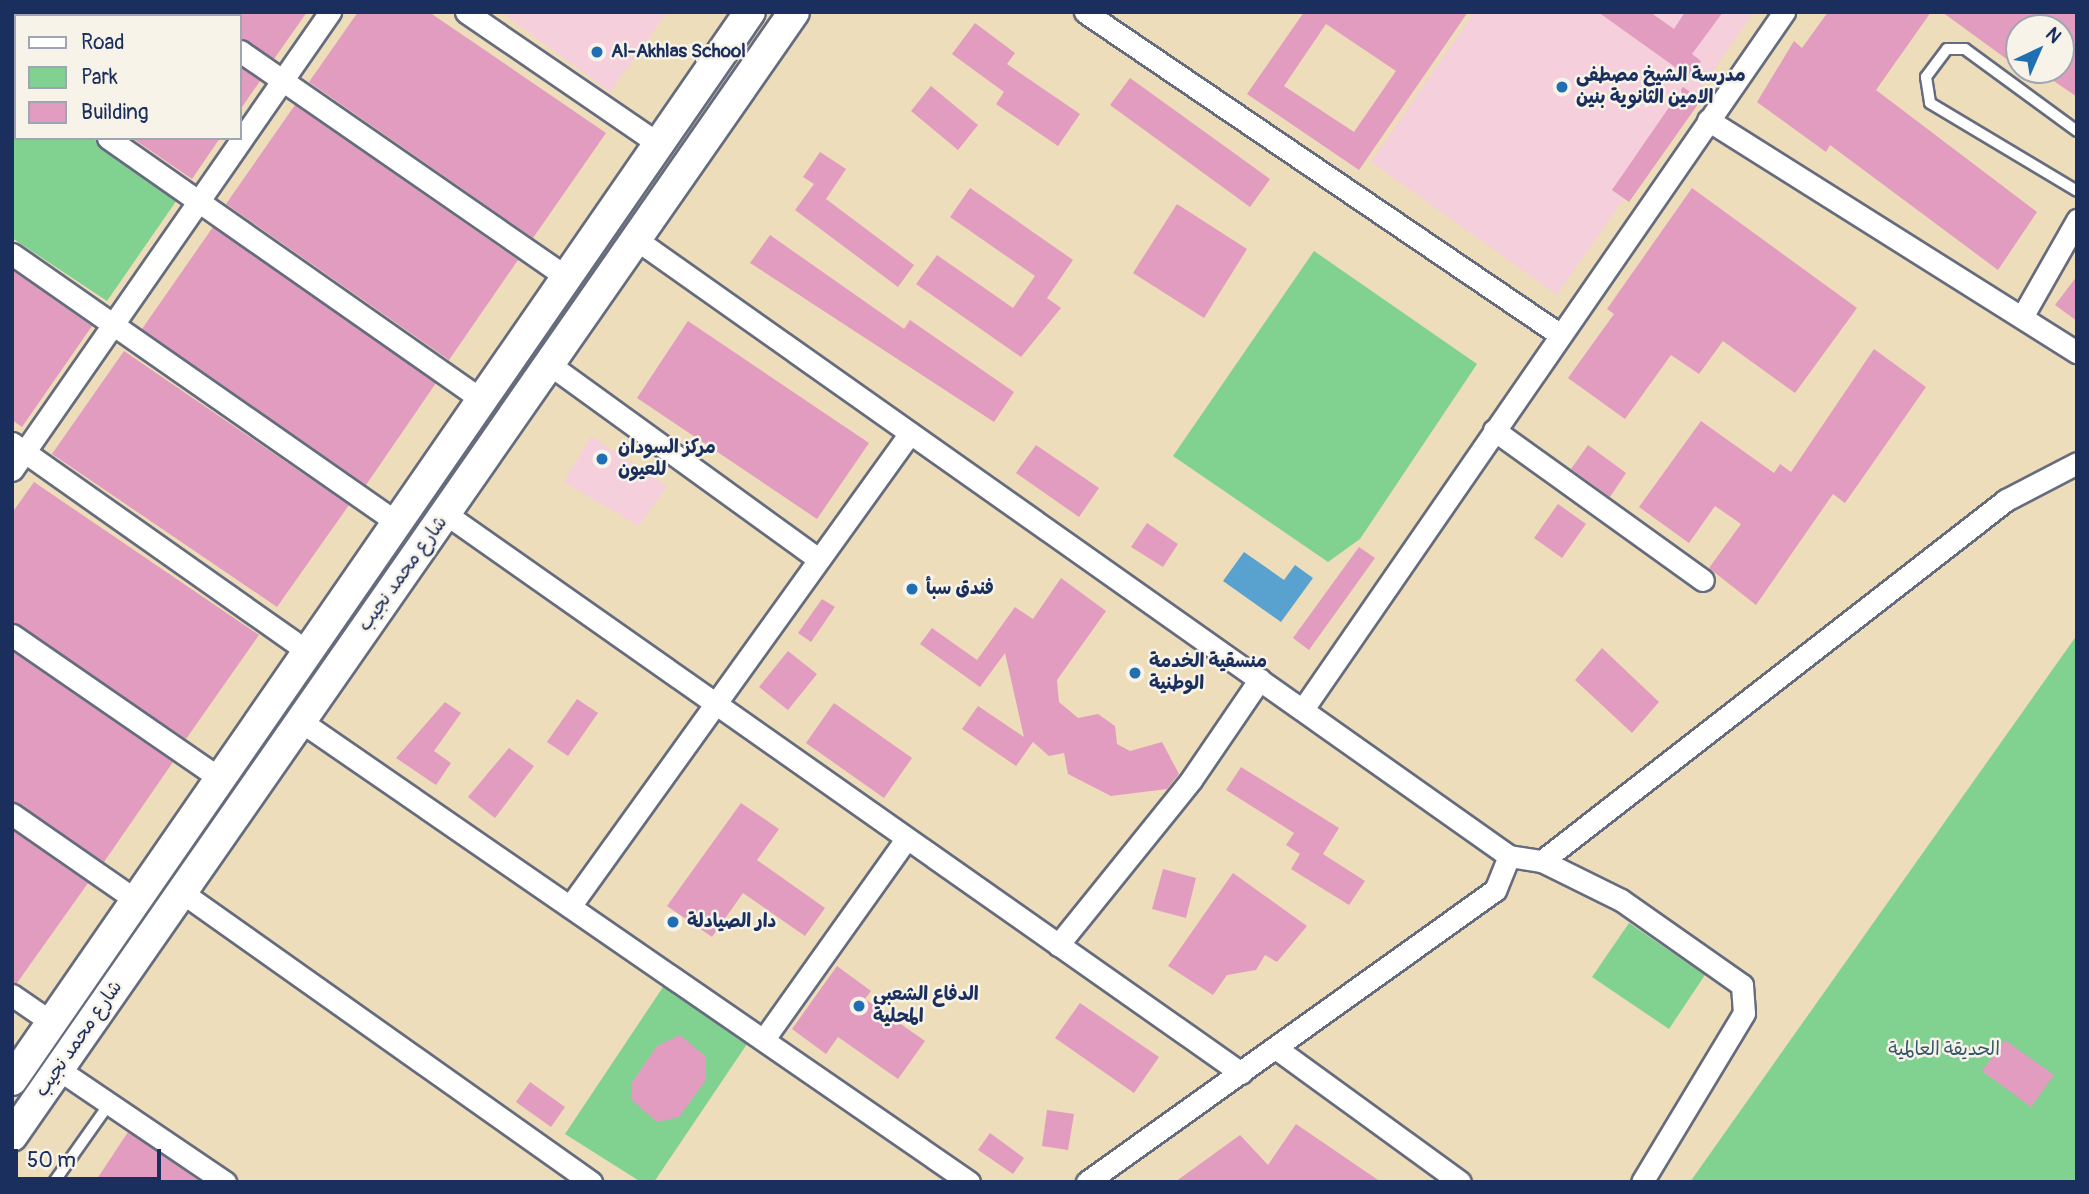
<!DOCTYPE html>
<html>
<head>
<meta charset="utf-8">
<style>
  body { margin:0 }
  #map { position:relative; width:2089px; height:1194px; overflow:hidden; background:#eeddba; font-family:Pangolin,"Playpen Sans Arabic",sans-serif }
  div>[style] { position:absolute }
  .built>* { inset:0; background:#f5cfdb }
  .green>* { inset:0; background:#81d191 }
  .water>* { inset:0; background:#59a2d0 }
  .building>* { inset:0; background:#e29cbf }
  .roads { filter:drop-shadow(2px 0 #656c7e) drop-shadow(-2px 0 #656c7e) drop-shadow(0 2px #656c7e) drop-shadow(0 -2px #656c7e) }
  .service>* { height:10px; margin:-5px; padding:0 5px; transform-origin:5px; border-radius:5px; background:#fff }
  .minor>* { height:21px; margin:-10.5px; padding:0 10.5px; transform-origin:10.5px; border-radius:10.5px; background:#fff }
  .secondary>* { height:30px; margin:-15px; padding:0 15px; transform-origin:15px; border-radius:15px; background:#fff }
  .dots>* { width:19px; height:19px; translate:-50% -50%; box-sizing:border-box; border:4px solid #f7f3e8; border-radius:50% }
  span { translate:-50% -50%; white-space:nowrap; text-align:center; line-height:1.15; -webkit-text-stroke:5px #f7f3e8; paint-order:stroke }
  .poi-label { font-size:19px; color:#1b2f5e; font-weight:700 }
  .left { translate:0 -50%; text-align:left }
  .street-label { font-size:19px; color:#1b2f5e }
  .park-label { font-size:19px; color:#34586b }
  .frame { position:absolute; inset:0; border:14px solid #1b2f5e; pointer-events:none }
  .legend { position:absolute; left:14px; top:14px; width:228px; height:126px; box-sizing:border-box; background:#f7f3e8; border:2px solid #9fa5b1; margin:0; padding:9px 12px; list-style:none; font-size:21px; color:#1b2f5e }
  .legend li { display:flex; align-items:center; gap:14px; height:35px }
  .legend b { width:35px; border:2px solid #9fa5b1 }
  .north { position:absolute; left:2005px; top:14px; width:70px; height:70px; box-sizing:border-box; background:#f7f3e8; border:2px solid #9fa5b1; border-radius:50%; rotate:44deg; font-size:19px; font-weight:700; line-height:28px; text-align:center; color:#1b2f5e }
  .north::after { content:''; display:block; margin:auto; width:24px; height:32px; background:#1f6fb2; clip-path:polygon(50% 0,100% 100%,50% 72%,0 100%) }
  .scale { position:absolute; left:14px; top:1149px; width:147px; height:32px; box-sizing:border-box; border:4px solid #1b2f5e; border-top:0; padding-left:9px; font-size:21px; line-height:24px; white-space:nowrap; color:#1b2f5e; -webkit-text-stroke:5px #f7f3e8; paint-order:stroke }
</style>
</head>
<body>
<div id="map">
  <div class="built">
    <i style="clip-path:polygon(501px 12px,667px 12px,610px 92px)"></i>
    <i style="clip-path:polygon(1474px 12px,1754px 12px,1557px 295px,1371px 162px)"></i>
    <i style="clip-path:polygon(591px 436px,667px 486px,639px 526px,564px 482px)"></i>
  </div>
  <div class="green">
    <i style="clip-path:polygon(12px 84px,16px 138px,92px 138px,179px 197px,107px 301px,12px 238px)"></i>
    <i style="clip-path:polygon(1314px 251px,1477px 364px,1360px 539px,1328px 562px,1173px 456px)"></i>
    <i style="clip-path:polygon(2077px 635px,2077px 1182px,1690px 1182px)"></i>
    <i style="clip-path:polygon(1629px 923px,1705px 975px,1669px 1029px,1592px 977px)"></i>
    <i style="clip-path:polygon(663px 987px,747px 1044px,654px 1182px,641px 1182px,565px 1134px)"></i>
  </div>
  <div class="water">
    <i style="clip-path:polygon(1244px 552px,1284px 580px,1295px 565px,1313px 578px,1281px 622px,1223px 581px)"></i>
  </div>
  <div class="building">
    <i style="clip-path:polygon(240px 12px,307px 12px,274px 59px,240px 38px)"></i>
    <i style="clip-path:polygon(358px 12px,429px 12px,606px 133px,533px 238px,309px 82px)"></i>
    <i style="clip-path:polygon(evenodd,1304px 12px,1468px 12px,1359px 170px,1247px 94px,1304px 12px,1326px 24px,1396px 71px,1354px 132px,1284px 86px,1326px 24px)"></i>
    <i style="clip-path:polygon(1598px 12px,1650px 12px,1674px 29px,1685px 12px,1723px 12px,1692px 54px,1701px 61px,1689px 77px)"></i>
    <i style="clip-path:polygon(1828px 12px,1931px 12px,1876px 90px,2037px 212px,1998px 270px,1830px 145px,1826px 152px,1757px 102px,1794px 41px,1802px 48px)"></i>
    <i style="clip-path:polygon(1942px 12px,2077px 12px,2077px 97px,2038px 70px,2061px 70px,2061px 28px,2019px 28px,2019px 45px,2008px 60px)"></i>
    <i style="clip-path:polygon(975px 23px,1015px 53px,1007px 64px,1080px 114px,1058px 146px,996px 104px,1004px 92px,952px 54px)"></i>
    <i style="clip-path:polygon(240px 67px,260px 81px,240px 110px)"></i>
    <i style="clip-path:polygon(1130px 78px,1270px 179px,1250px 207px,1110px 105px)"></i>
    <i style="clip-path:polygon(931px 86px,978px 125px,958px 150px,911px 111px)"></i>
    <i style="clip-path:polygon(1683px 87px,1701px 100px,1629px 202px,1612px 190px)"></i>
    <i style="clip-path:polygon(295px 105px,518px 260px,449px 360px,226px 204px)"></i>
    <i style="clip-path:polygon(132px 138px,220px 138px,192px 179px)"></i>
    <i style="clip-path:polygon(820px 152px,846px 169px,826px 199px,914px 265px,898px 287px,795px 210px,814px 184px,803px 177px)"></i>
    <i style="clip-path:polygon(970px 188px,1073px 260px,1047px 298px,1061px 308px,1021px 357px,916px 284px,937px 255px,1013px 308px,1035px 276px,950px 217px)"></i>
    <i style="clip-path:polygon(1692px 188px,1857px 308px,1795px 393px,1723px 341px,1699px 374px,1671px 355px,1625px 419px,1568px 378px,1614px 314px,1607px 309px)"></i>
    <i style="clip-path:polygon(1177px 204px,1247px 249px,1204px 318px,1133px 273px)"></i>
    <i style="clip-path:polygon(213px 227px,436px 383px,366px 485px,142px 329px)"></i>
    <i style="clip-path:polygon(770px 235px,904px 329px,910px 320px,1014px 392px,994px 422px,750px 263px)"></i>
    <i style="clip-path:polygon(12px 270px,92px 326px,22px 427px,12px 420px)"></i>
    <i style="clip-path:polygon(2077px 276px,2077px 321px,2055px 305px)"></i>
    <i style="clip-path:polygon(688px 321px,869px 443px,817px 519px,637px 398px)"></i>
    <i style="clip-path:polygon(1874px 349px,1926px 387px,1845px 503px,1833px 494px,1756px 605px,1709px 568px,1741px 524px,1715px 506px,1689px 543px,1639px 507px,1701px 421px,1774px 473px,1780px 464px,1791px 472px)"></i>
    <i style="clip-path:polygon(124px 351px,349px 505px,277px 607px,52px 454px)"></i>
    <i style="clip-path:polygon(1036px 445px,1099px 488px,1079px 517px,1016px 473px)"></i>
    <i style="clip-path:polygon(1588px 445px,1626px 473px,1610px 497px,1571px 469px)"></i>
    <i style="clip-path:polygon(34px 482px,259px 635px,186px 739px,12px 622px,12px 513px)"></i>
    <i style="clip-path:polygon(1558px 504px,1586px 524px,1562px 558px,1534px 538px)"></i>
    <i style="clip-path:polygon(1147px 523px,1178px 544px,1163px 567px,1131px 547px)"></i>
    <i style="clip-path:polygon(1359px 547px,1375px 558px,1309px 650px,1293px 638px)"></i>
    <i style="clip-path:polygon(1061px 578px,1106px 611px,1057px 680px,1059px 702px,1078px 718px,1098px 714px,1115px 726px,1117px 744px,1130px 751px,1162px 742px,1179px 774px,1167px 789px,1111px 796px,1068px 774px,1064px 753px,1049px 756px,1033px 742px,1016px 766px,962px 729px,978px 706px,1024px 737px,1005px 653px,980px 687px,920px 644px,932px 628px,977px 660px,1015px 607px,1033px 619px)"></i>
    <i style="clip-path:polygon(822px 599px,835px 607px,811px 642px,798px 633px)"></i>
    <i style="clip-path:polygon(1602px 648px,1659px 702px,1632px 733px,1575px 680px)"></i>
    <i style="clip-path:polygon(12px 651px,173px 762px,104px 862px,12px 801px)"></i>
    <i style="clip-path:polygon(788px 651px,817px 674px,788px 710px,759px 687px)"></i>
    <i style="clip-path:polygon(577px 699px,598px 713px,568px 756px,547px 742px)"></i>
    <i style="clip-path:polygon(445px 702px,461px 713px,434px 751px,451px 763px,436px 785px,396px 758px)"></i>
    <i style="clip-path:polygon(834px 703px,912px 758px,884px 798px,806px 743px)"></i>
    <i style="clip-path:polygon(509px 748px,534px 766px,495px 818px,468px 797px)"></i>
    <i style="clip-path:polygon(1241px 767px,1339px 828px,1323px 854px,1365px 881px,1349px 905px,1291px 869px,1300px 854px,1286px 845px,1294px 833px,1226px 790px)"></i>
    <i style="clip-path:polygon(741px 803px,779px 829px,757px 860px,825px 908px,805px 936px,743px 893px,712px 937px,667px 906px)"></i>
    <i style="clip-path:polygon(12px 830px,88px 883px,17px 983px,12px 982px)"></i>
    <i style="clip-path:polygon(1163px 869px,1196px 878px,1186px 918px,1152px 909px)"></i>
    <i style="clip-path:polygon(1233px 873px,1307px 926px,1277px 962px,1265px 955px,1256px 970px,1227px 975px,1213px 995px,1168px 966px)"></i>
    <i style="clip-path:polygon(837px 966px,871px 991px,865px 999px,925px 1041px,898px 1079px,838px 1037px,826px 1054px,792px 1029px)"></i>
    <i style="clip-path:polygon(1080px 1003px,1159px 1057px,1134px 1093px,1055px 1038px)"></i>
    <i style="clip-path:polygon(680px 1035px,706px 1057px,706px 1080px,679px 1117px,657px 1122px,632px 1100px,631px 1084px,657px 1046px)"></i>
    <i style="clip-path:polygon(2005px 1040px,2054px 1075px,2031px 1107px,1982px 1071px)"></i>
    <i style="clip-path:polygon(530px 1082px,565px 1107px,551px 1127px,516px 1102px)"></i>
    <i style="clip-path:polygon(1047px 1110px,1074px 1114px,1068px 1150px,1042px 1146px)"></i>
    <i style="clip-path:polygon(1296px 1124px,1381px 1182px,1175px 1182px,1240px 1135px,1268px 1165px)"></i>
    <i style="clip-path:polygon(128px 1132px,201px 1182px,95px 1182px)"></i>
    <i style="clip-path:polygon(990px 1133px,1024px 1158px,1013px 1174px,978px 1150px)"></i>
  </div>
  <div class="roads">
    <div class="service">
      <i style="left:2077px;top:131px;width:139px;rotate:-143.8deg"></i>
      <i style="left:1965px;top:49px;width:18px;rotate:180deg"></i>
      <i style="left:1947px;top:49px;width:35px;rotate:127deg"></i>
      <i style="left:1926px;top:77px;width:26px;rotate:81deg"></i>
      <i style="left:1930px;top:103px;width:171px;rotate:30.9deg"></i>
      <i style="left:54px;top:1182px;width:95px;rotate:-54.8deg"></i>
    </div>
    <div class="minor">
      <i style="left:184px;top:12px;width:6px;rotate:39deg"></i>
      <i style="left:466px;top:12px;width:235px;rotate:34.4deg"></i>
      <i style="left:1085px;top:12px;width:573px;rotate:34.19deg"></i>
      <i style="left:240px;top:51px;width:397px;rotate:34.7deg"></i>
      <i style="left:12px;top:72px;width:5px;rotate:37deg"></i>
      <i style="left:1708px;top:120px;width:436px;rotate:32.2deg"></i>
      <i style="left:108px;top:138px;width:455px;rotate:35deg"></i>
      <i style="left:637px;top:240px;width:1068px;rotate:35.24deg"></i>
      <i style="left:1509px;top:856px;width:37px;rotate:112deg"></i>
      <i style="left:1495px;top:890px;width:502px;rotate:144.41deg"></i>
      <i style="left:12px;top:254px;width:467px;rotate:34.9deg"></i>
      <i style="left:2022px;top:317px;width:112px;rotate:-60.4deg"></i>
      <i style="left:549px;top:364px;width:332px;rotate:35.9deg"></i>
      <i style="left:1494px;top:430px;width:257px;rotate:35.7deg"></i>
      <i style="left:12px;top:443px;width:359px;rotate:35.2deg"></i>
      <i style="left:12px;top:470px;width:558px;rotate:-55.23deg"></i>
      <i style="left:446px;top:514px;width:972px;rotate:35.11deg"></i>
      <i style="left:12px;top:635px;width:250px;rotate:34.6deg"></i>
      <i style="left:1303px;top:709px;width:847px;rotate:-55.39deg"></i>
      <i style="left:299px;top:720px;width:814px;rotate:34.59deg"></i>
      <i style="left:12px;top:814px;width:147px;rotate:34.8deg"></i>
      <i style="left:1509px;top:856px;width:33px;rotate:9deg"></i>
      <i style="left:1542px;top:861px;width:88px;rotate:26.3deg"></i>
      <i style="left:1621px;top:900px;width:148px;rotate:35.1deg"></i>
      <i style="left:1742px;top:985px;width:28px;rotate:86deg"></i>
      <i style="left:1744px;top:1013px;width:197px;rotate:121.1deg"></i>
      <i style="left:1542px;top:861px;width:588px;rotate:-37.88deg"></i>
      <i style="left:2006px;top:500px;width:80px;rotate:-27.5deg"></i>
      <i style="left:180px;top:891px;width:504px;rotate:35.3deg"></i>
      <i style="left:571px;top:905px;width:581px;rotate:-54.31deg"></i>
      <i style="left:1058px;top:945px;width:212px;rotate:-51.1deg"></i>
      <i style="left:1191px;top:780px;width:122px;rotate:-55.7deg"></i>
      <i style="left:12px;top:995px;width:47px;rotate:34.7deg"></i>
      <i style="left:764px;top:1039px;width:245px;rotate:-54.6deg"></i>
      <i style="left:1277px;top:1049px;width:226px;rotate:36deg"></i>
      <i style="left:58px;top:1069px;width:202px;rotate:34.1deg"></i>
    </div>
    <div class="secondary">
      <i style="left:12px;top:1080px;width:1298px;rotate:-55.36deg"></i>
      <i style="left:12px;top:1136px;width:1369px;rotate:-55.17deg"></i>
    </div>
  </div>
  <div class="dots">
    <i style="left:597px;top:52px;background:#1f6fb2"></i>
    <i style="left:1562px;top:87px;background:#1f6fb2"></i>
    <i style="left:602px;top:459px;background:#1f6fb2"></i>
    <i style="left:912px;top:589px;background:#1f6fb2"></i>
    <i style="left:1135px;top:673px;background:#1f6fb2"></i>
    <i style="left:673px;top:922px;background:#1f6fb2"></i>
    <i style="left:859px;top:1006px;background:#1f6fb2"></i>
  </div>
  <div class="poi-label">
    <span class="left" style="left:611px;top:52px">Al-Akhlas School</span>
    <span class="left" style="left:1576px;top:87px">مدرسة الشيخ مصطفى<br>الامين الثانوية بنين</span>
    <span class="left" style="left:618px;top:459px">مركز السودان<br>للعيون</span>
    <span class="left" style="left:926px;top:589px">فندق سبأ</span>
    <span class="left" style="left:1149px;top:673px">منسقية الخدمة<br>الوطنية</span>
    <span class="left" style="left:687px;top:922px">دار الصيادلة</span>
    <span class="left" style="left:873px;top:1006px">الدفاع الشعبي<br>المحلية</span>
  </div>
  <div class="street-label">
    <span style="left:403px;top:574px;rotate:-54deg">شارع محمد نجيب</span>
    <span style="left:79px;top:1039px;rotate:-55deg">شارع محمد نجيب</span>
  </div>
  <div class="park-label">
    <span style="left:1944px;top:1050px">الحديقة العالمية</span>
  </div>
  <div class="frame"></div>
  <ul class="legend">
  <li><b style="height:9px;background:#fff"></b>Road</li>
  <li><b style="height:19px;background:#81d191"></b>Park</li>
  <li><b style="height:19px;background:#e29cbf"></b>Building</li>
  </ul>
  <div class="north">N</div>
  <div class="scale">50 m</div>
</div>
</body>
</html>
